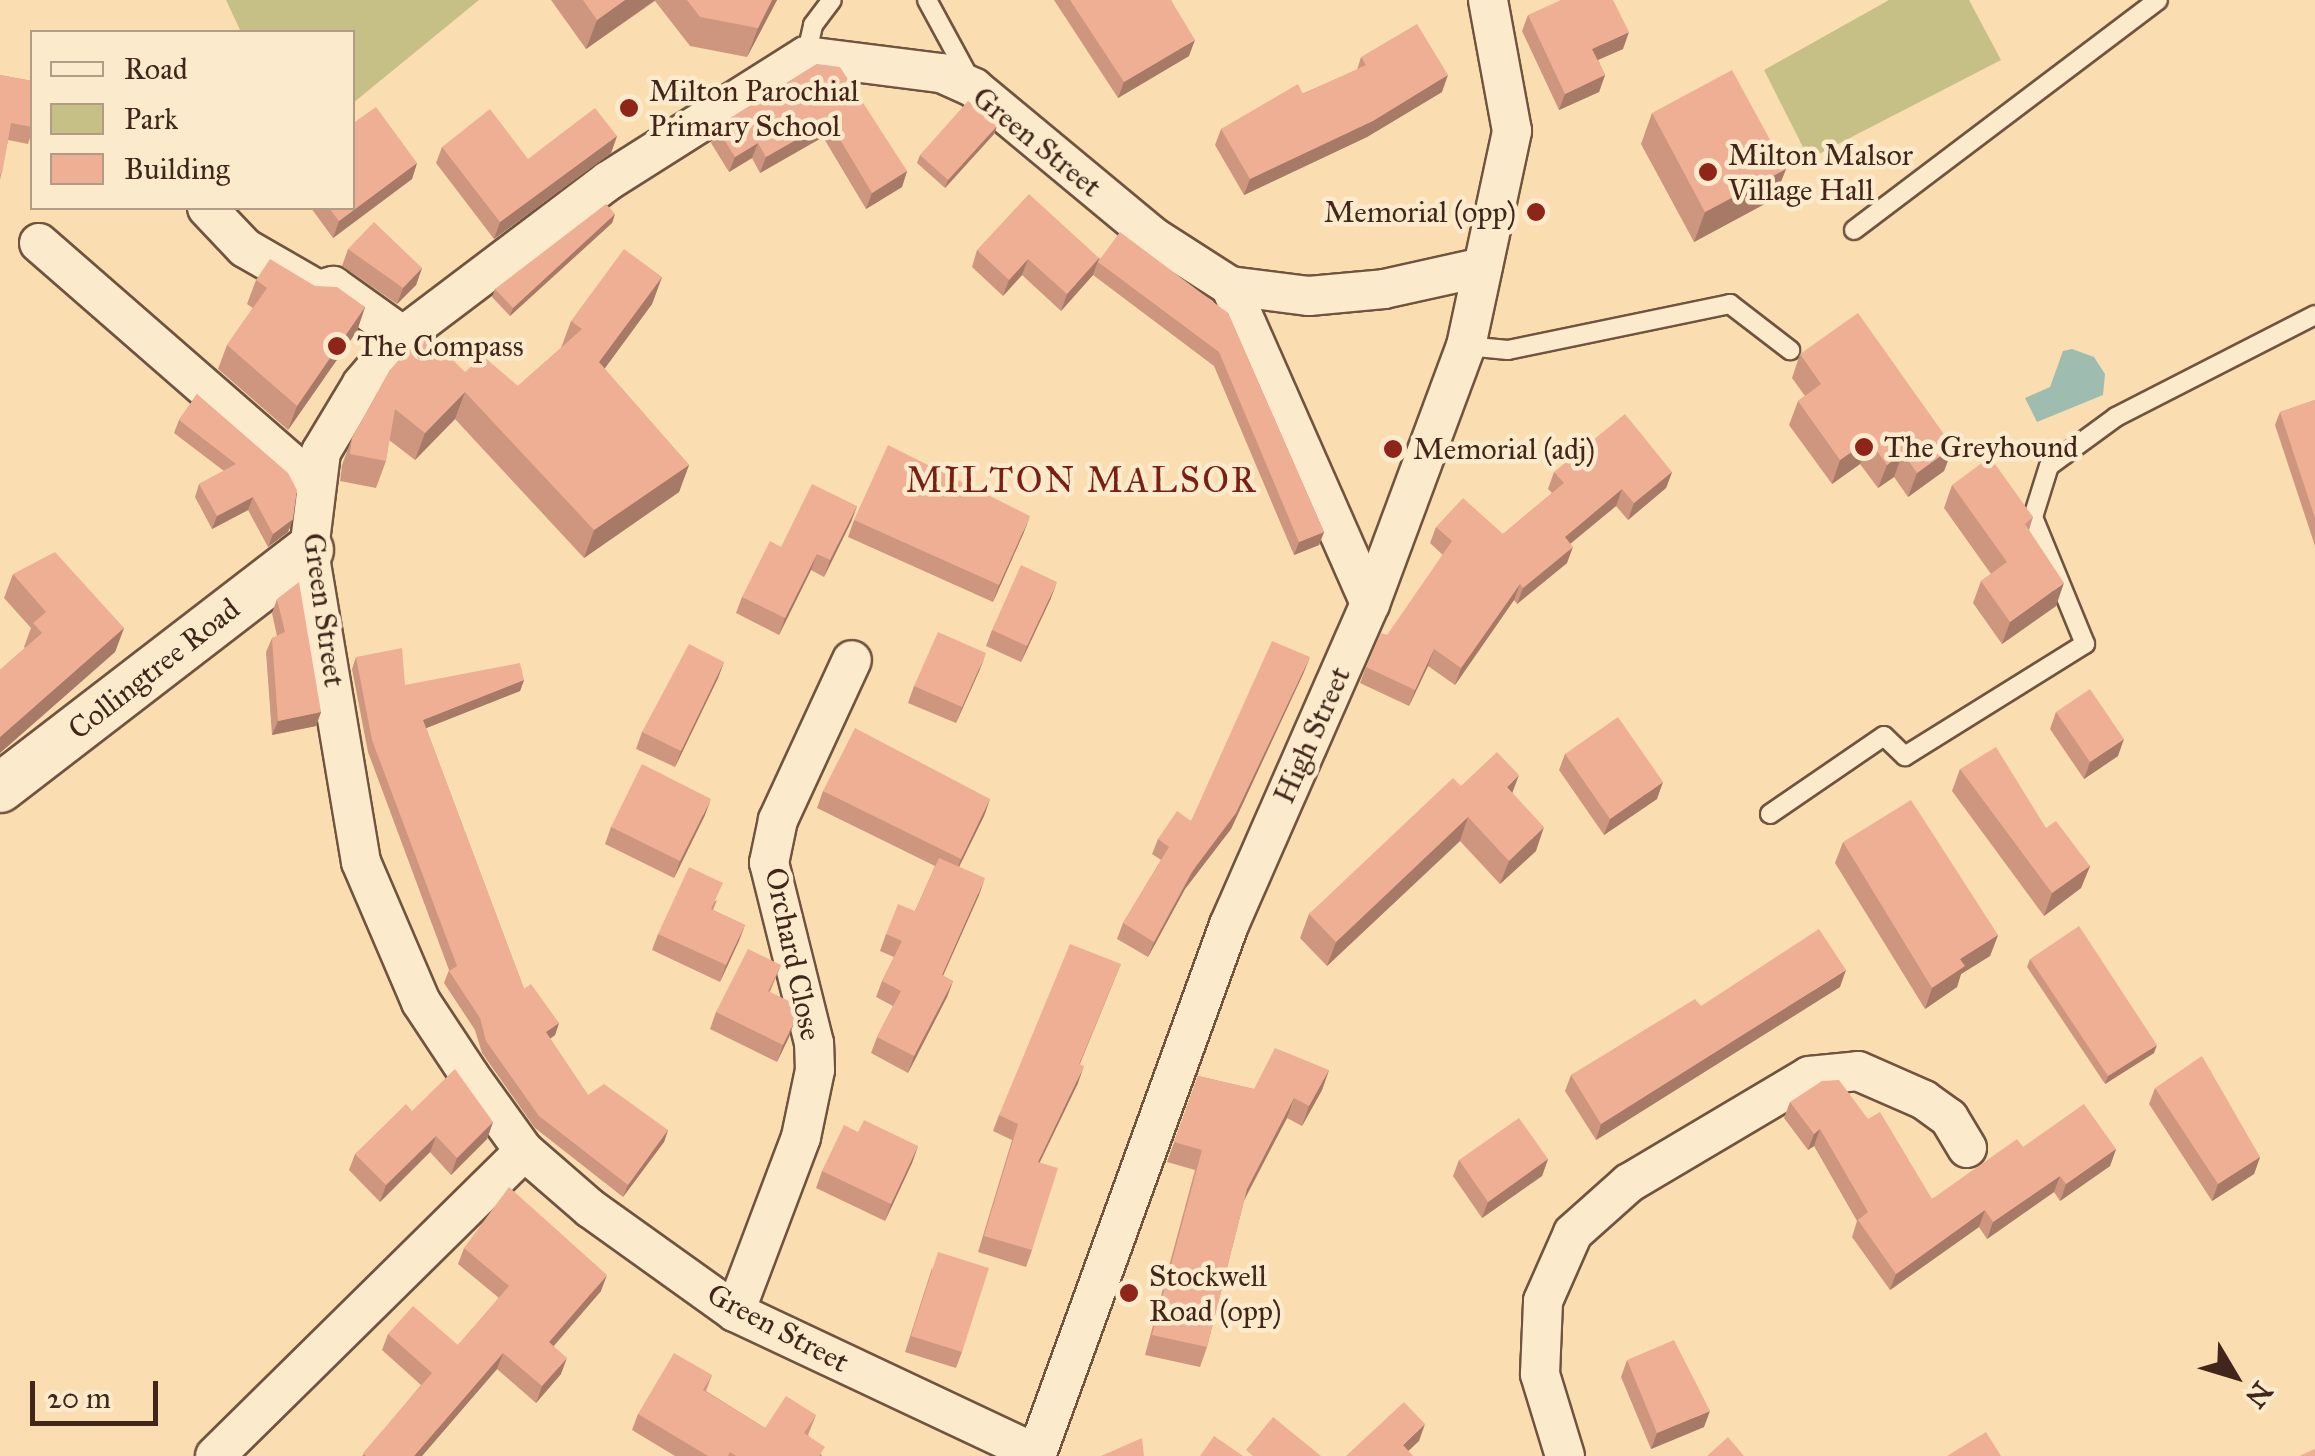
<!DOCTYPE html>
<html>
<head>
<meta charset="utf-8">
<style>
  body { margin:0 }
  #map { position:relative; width:2315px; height:1456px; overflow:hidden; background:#fadeb1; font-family:"IM FELL Great Primer",serif }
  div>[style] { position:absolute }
  .green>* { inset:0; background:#c6bf86 }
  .water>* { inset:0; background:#9ebcaf }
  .roads { filter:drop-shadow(2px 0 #705440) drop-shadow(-2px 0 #705440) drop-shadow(0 2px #705440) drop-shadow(0 -2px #705440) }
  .service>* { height:18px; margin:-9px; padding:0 9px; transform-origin:9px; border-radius:9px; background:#fceacc }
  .minor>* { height:38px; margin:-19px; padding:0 19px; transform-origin:19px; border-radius:19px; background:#fceacc }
  .tertiary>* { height:48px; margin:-24px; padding:0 24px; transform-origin:24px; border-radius:24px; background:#fceacc }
  .wall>* { inset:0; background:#ce967f }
  .shaded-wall>* { inset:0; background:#a77a68 }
  .building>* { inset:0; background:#efaf94 }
  .dots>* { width:28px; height:28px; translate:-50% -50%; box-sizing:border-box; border:5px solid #fceacc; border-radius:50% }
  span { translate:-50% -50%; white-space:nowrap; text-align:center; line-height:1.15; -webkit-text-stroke:9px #fceacc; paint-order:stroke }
  .poi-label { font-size:30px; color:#42261b }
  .left { translate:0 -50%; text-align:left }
  .right { translate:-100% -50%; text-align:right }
  .street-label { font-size:30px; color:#42261b }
  .quarter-label { font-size:35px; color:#7a1f14; letter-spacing:2.5px }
  .legend { position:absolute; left:30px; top:30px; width:325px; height:180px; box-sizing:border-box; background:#fceacc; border:2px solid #b29c85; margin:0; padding:12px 18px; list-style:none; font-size:30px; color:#42261b }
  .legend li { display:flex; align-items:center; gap:20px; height:50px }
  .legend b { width:50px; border:2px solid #b29c85 }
  .north { position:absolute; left:2185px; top:1326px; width:100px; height:100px; -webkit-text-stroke:8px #fceacc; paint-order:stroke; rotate:128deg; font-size:28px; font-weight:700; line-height:40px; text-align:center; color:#42261b }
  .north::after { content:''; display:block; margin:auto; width:35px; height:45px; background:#42261b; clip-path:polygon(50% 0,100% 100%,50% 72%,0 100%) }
  .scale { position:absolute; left:30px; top:1381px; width:128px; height:45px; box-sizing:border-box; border:5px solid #42261b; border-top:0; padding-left:12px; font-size:30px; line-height:35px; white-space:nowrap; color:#42261b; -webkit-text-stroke:8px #fceacc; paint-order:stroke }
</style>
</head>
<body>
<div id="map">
  <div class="green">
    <i style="clip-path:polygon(226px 0,479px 0,353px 103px,352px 32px,241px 32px)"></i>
    <i style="clip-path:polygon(1889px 0,1969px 0,2001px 60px,1809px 159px,1764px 70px)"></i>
  </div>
  <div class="water">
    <i style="clip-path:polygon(2072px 349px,2094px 357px,2105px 374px,2103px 395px,2037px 422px,2025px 398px,2050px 387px,2063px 351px)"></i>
  </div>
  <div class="roads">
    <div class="service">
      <i style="left:927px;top:0;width:94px;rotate:61.5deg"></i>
      <i style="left:806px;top:56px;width:32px;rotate:-77deg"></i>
      <i style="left:813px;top:25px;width:31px;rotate:-53deg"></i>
      <i style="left:1854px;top:230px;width:381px;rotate:-37.1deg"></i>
      <i style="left:1466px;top:346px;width:42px;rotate:5.4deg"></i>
      <i style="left:1508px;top:350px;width:227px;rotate:-11.7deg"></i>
      <i style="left:1730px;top:304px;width:76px;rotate:37.5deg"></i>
      <i style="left:1770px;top:814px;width:138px;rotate:-34.4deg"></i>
      <i style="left:1884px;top:736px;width:29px;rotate:44deg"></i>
      <i style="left:1905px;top:756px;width:212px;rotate:-31.9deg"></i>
      <i style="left:2085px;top:644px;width:137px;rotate:-112.3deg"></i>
      <i style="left:2033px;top:517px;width:53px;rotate:-72.6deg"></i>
      <i style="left:2049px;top:466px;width:83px;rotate:-36.2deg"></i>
      <i style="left:2116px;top:417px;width:224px;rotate:-27.1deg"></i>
    </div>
    <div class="minor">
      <i style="left:207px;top:208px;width:55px;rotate:46.5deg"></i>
      <i style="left:245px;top:248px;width:84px;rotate:29.9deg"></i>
      <i style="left:318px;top:290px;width:16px;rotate:-15deg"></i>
      <i style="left:333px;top:286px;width:86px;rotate:35.5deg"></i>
      <i style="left:39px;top:243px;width:364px;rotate:41.1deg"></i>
      <i style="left:1230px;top:286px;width:347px;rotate:66.2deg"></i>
      <i style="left:735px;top:1312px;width:187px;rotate:-69.3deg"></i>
      <i style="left:801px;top:1137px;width:68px;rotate:-78.2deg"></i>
      <i style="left:815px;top:1070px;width:27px;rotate:-92deg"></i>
      <i style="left:814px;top:1043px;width:186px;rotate:-104deg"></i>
      <i style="left:769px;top:863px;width:44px;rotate:-78.2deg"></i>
      <i style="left:778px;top:820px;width:176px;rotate:-65.2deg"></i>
      <i style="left:1037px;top:1454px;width:334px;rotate:-154.8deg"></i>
      <i style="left:735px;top:1312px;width:177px;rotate:-144.4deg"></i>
      <i style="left:591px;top:1209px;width:89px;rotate:-139.1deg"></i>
      <i style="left:524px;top:1151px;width:92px;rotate:-125.8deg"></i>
      <i style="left:470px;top:1076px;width:89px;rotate:-123.5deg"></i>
      <i style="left:421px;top:1002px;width:152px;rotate:-113.2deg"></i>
      <i style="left:361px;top:862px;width:316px;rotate:-99.5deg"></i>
      <i style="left:309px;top:550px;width:99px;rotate:-83deg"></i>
      <i style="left:321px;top:452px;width:79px;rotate:-58.9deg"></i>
      <i style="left:362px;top:384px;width:63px;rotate:-49.5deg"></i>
      <i style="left:403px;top:336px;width:257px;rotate:-37.1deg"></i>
      <i style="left:608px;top:181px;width:234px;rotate:-32.3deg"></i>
      <i style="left:806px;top:56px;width:136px;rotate:7.2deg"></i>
      <i style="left:941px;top:73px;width:36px;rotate:24deg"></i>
      <i style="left:974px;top:88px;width:231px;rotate:39.7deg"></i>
      <i style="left:1152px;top:236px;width:93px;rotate:32.7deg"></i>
      <i style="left:1230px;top:286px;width:80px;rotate:7.2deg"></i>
      <i style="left:1309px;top:296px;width:75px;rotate:-5.3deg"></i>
      <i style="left:1384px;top:289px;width:101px;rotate:-12.5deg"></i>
      <i style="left:215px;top:1456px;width:434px;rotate:-44.6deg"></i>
      <i style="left:1036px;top:1456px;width:565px;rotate:-70.03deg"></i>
      <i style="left:1229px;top:925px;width:351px;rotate:-66.3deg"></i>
      <i style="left:1370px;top:604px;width:275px;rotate:-69.6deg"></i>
      <i style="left:1466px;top:346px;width:220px;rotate:-77.9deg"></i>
      <i style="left:1512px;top:131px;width:133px;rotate:-100.4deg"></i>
      <i style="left:1565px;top:1456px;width:86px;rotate:-107deg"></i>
      <i style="left:1540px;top:1374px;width:73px;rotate:-87.6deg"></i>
      <i style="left:1543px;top:1301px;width:74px;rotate:-66.2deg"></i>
      <i style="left:1573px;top:1233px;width:75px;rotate:-41.8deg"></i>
      <i style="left:1629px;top:1183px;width:209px;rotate:-30.7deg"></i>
      <i style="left:1809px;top:1076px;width:49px;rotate:-5.8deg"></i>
      <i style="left:1858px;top:1071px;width:72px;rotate:23.7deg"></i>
      <i style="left:1924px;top:1100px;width:31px;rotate:36deg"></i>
      <i style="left:1949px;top:1118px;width:35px;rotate:59deg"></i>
    </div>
    <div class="tertiary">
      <i style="left:0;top:788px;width:390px;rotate:-37.6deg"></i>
    </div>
  </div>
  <div class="wall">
    <i style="clip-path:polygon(551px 0,777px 0,747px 57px,690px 46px,655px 1px,586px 49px)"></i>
    <i style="clip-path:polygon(1054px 0,1171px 0,1189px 56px,1118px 98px)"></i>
    <i style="clip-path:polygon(1528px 15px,1623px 49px,1598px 60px,1605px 75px,1599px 92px,1559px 110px,1522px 31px)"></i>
    <i style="clip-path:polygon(1361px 57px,1442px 92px,1367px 137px,1244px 195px,1215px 145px,1221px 129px,1357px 70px)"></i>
    <i style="clip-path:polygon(817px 64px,907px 171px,902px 187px,866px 209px,823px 137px,760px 173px,752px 158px,729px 172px,711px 143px,716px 127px)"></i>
    <i style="clip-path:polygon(0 75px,32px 81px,32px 132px,28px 144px,8px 140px,0 180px)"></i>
    <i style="clip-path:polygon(1652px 113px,1786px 169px,1774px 199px,1694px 242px,1641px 144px)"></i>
    <i style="clip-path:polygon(997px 126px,994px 134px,945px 188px,917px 163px,920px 155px)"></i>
    <i style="clip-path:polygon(617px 136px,611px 153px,494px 239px,436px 163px,442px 147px,528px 159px)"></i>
    <i style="clip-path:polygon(417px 163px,412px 179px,333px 238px,311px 208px,352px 208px)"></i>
    <i style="clip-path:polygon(615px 214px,612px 223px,510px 316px,492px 297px,495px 289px)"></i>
    <i style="clip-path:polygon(348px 249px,422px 268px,416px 285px,397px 304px,342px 266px)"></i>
    <i style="clip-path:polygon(977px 250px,1099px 258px,1228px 313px,1324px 532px,1319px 545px,1294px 555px,1214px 366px,1093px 275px,1061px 311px,1022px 275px,1003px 296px,972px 267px)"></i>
    <i style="clip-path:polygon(662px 277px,652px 304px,604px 369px,689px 465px,679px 492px,584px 558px,455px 419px,415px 460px,389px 440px,386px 461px,376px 488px,340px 481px,342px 465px,352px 438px,390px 370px,465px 372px,518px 386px,561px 348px,571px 321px)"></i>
    <i style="clip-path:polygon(256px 280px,315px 286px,365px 307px,357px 331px,288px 430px,218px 369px,227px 345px,253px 308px,247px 304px)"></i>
    <i style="clip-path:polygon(1800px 354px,1953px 447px,1944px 471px,1908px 497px,1894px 477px,1878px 488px,1860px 464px,1832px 484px,1789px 425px,1798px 401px,1805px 396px,1792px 378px)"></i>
    <i style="clip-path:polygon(197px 394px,293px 519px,288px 532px,268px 547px,248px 510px,212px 529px,195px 497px,199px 484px,224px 471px,174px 433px,179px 420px)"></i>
    <i style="clip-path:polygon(2315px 400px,2315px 546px,2275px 425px,2280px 412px)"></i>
    <i style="clip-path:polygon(1554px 472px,1672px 472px,1666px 488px,1628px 520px,1616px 506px,1570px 544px,1567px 563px,1517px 604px,1514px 600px,1455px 685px,1428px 666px,1409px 706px,1360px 683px,1366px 667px,1443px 555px,1430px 543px,1436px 527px,1503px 534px,1552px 493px,1548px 489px)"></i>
    <i style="clip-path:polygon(1952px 485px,2033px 517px,2029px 530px,2056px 606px,2002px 644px,1973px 603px,1981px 581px,1991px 574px,1944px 508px)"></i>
    <i style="clip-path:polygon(857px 506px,851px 522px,824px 577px,811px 570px,779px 635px,736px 613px,742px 597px,781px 547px)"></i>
    <i style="clip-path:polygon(854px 520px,1024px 532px,993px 602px,848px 537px)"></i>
    <i style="clip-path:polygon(13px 574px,124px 628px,115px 652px,0 753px,0 670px,25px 648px,24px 647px,31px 628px,4px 598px)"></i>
    <i style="clip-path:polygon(1051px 598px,1021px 662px,986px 646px,992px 630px)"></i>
    <i style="clip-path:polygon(277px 599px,321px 712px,316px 726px,272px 735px,266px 652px,272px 638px,277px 636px,272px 613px)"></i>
    <i style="clip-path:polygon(356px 657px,405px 685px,524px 680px,520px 691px,426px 728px,524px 989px,559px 1023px,555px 1035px,550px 1039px,588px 1095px,668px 1130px,664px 1142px,623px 1197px,535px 1128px,482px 1053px,475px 1030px,444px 983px,449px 970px,368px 752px,352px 669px)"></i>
    <i style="clip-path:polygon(724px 662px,718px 678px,675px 767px,636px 749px,642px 732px)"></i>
    <i style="clip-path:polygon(980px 669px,956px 723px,908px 703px,914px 686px)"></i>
    <i style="clip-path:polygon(1304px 672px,1231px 829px,1185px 889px,1148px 957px,1117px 939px,1123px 923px,1161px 860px,1152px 854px,1158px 839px,1191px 821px)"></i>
    <i style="clip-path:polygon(2056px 712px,2118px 756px,2084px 779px,2050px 729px)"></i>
    <i style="clip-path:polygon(1565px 754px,1657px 799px,1604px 835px,1559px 770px)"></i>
    <i style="clip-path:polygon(1960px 769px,2046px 828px,2090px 866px,2081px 888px,2044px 916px,1952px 791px)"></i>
    <i style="clip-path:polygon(1461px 786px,1512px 792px,1536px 851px,1500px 884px,1460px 841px,1327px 966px,1300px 938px,1309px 914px)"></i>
    <i style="clip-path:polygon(823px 791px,990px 799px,984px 816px,959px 867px,979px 895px,943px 976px,953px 981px,947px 997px,908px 1073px,871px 1053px,877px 1037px,893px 1006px,876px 997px,882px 981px,894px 957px,880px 951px,886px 934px,915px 911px,935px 866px,817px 808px)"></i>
    <i style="clip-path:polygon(705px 815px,674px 878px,605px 844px,611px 827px)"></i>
    <i style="clip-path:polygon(1843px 842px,1998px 935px,1990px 956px,1961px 974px,1957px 987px,1925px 1009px,1835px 863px)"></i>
    <i style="clip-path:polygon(717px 900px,713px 910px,745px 925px,720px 982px,652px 950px,658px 934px)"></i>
    <i style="clip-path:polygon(2030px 959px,2154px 1053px,2105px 1084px,2027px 967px)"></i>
    <i style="clip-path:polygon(1121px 964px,1080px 1064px,1078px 1083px,1040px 1162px,1032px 1250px,1026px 1267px,978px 1252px,1012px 1140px,993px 1131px,999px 1115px)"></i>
    <i style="clip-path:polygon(781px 965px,770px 992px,789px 1037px,777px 1062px,710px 1029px,716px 1012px)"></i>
    <i style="clip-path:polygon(1840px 987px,1596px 1140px,1565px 1091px,1571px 1075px,1701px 1006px)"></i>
    <i style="clip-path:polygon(1329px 1070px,1322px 1090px,1302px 1126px,1287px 1118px,1244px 1201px,1207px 1347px,1200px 1367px,1145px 1355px,1195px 1170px,1167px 1162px,1198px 1076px,1254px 1089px)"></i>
    <i style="clip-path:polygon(2155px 1088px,2260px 1157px,2254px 1174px,2212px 1201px,2149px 1104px)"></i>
    <i style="clip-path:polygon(1790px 1102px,1868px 1119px,1932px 1199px,2023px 1147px,2116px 1149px,2110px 1166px,2060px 1201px,2054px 1192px,1987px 1239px,1979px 1227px,1890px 1290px,1852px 1237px,1857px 1221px,1814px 1146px,1808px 1150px,1784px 1118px)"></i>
    <i style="clip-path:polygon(412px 1111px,493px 1122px,487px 1139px,451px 1175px,430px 1152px,380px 1202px,349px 1170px,355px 1154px)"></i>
    <i style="clip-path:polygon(858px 1132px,918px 1146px,912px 1163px,885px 1221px,816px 1188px,822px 1171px)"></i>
    <i style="clip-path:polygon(1548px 1159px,1542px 1176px,1482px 1218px,1453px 1176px,1459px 1160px)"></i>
    <i style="clip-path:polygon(464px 1248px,601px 1291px,554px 1346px,561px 1374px,536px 1403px,497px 1369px,422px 1456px,362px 1456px,421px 1385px,382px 1350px,388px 1334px,458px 1345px,499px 1298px,458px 1264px)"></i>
    <i style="clip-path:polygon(932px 1268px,962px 1352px,956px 1368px,905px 1352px)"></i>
    <i style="clip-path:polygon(1627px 1360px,1704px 1427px,1651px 1449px,1621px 1377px)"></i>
    <i style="clip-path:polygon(712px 1375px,706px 1391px,765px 1428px,816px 1415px,808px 1435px,822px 1456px,675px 1456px,632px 1430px,638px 1414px)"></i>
  </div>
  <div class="shaded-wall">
    <i style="clip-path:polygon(625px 0,655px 0,586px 49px,597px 20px)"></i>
    <i style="clip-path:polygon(772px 0,777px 0,747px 57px,758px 28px)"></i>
    <i style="clip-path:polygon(1629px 32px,1623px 49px,1586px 65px,1592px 49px)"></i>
    <i style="clip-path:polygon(1195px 40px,1189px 56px,1118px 98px,1124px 82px)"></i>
    <i style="clip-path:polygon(1448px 75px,1442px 92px,1367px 137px,1244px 195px,1250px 179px)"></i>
    <i style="clip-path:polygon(1605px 75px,1599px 92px,1559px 110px,1565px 94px)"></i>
    <i style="clip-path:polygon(829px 121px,823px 137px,760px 173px,766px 157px)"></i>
    <i style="clip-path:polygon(997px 126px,994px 134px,945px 188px,948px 180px)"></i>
    <i style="clip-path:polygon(617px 136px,611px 153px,494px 239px,500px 222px)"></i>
    <i style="clip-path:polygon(758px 143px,752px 158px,729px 172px,735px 157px)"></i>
    <i style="clip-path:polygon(417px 163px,412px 179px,333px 238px,339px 221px)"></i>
    <i style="clip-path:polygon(1786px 169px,1774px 199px,1694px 242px,1705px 212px)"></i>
    <i style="clip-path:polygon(907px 171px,902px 187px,866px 209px,872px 193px)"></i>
    <i style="clip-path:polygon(615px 214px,612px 223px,510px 316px,513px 308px)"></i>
    <i style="clip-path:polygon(1099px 258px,1093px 275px,1061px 311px,1067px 294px)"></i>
    <i style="clip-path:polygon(1028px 259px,1022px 275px,1003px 296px,1009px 280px)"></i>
    <i style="clip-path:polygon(422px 268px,416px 285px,397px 304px,403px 288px)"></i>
    <i style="clip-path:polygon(662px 277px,652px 304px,589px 390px,599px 362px)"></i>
    <i style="clip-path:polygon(365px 307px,357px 331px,288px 430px,297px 406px)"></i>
    <i style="clip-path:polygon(465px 392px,455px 419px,415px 460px,425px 433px)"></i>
    <i style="clip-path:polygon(1869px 440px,1860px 464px,1832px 484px,1840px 460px)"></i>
    <i style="clip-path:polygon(1953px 447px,1944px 471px,1908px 497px,1917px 473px)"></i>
    <i style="clip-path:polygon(1903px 453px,1894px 477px,1878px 488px,1887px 465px)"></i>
    <i style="clip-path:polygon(689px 465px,679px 492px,584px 558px,594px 530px)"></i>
    <i style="clip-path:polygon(1672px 472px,1666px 488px,1628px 520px,1634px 503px)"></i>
    <i style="clip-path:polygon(1622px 489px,1616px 506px,1559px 553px,1565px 537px)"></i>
    <i style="clip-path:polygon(253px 497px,248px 510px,212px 529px,217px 516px)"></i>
    <i style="clip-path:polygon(857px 506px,851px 522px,824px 577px,830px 560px)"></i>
    <i style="clip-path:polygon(1030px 516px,1024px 532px,993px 602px,999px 585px)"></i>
    <i style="clip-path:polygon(293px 519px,288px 532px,268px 547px,273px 534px)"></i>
    <i style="clip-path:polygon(1324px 532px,1319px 545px,1294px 555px,1299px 542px)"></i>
    <i style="clip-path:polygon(1573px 547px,1567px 563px,1517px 604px,1523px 588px)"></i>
    <i style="clip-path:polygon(817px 554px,811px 570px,779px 635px,785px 618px)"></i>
    <i style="clip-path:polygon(1057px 582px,1051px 598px,1021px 662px,1027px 646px)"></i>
    <i style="clip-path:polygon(2064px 583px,2056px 606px,2002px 644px,2010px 622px)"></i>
    <i style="clip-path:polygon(1520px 584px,1514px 600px,1455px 685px,1461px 668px)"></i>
    <i style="clip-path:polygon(124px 628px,115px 652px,0 753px,0 737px)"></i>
    <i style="clip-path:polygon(1434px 649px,1428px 666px,1409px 706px,1415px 690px)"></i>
    <i style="clip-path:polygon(986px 653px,980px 669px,956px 723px,962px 707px)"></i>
    <i style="clip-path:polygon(1310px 657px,1304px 672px,1231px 829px,1185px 889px,1148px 957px,1154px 942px)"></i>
    <i style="clip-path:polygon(724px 662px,718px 678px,675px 767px,681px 751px)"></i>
    <i style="clip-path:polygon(524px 680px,520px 691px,419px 731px,423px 720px)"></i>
    <i style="clip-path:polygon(321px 712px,316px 726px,272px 735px,278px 721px)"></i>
    <i style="clip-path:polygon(2124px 739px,2118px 756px,2084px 779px,2090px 762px)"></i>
    <i style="clip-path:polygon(1519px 775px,1510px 799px,1507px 787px)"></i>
    <i style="clip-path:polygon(1663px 782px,1657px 799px,1604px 835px,1610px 819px)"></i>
    <i style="clip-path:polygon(711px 799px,705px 815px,674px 878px,680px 861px)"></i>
    <i style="clip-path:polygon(990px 799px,984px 816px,955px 875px,961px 859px)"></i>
    <i style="clip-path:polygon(1468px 817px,1460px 841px,1327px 966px,1336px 942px)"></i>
    <i style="clip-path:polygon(1544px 827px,1536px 851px,1500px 884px,1509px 861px)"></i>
    <i style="clip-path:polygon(2090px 866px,2081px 888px,2044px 916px,2052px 893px)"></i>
    <i style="clip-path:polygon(985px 878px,979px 895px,936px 991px,942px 975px)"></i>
    <i style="clip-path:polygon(745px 925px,739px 941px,720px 982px,726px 965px)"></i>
    <i style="clip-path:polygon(1998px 935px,1990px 956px,1961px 974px,1957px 987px,1925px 1009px,1932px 988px,1960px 959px)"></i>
    <i style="clip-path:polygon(1846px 970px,1840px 987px,1596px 1140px,1601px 1124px)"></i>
    <i style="clip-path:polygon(953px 981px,947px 997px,908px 1073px,914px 1056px)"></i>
    <i style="clip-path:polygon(795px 1020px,789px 1037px,777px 1062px,783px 1045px)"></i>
    <i style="clip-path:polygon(559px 1023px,555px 1035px,542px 1044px,546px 1032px)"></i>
    <i style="clip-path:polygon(2157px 1045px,2154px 1053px,2105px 1084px,2108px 1076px)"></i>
    <i style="clip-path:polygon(1084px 1066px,1078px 1083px,1032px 1178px,1038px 1162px)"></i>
    <i style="clip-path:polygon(1329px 1070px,1322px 1090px,1302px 1126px,1309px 1106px)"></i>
    <i style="clip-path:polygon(1294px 1098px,1287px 1118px,1239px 1209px,1247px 1189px)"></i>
    <i style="clip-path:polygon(493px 1122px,487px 1139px,451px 1175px,457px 1158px)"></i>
    <i style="clip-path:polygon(1820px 1129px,1814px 1146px,1808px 1150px,1814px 1134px)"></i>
    <i style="clip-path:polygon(668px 1130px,664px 1142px,623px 1197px,628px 1185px)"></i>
    <i style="clip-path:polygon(436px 1136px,430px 1152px,380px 1202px,386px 1185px)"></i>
    <i style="clip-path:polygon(918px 1146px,912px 1163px,885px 1221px,891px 1204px)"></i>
    <i style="clip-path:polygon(2116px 1149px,2110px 1166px,2060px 1201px,2066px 1184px)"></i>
    <i style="clip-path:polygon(2260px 1157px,2254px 1174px,2212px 1201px,2218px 1184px)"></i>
    <i style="clip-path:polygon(1548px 1159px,1542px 1176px,1482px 1218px,1488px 1202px)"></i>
    <i style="clip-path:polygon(2060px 1176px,2054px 1192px,1987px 1239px,1993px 1222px)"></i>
    <i style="clip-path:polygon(1985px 1210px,1979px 1227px,1890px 1290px,1896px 1274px)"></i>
    <i style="clip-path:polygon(607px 1275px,601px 1291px,543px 1358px,549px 1342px)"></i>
    <i style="clip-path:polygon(503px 1353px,497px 1369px,422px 1456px,414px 1456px)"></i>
    <i style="clip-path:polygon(567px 1358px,561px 1374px,536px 1403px,542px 1386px)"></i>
    <i style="clip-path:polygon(1710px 1411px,1704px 1427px,1651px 1449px,1657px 1433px)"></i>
    <i style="clip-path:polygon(1425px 1424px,1419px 1441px,1403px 1456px,1403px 1445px)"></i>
  </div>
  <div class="building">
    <i style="clip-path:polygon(583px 0,625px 0,597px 20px)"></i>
    <i style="clip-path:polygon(687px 0,772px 0,758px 28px,700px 17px)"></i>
    <i style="clip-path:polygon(1070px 0,1171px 0,1195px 40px,1124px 82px)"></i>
    <i style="clip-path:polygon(1561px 0,1613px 0,1629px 32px,1592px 49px,1605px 75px,1565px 94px,1528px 15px)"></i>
    <i style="clip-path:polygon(1417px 24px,1448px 75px,1373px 121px,1250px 179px,1221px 129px,1298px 84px,1303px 94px,1366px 65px,1361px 57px)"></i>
    <i style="clip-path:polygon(817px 64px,840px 67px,907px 171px,872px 193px,829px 121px,766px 157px,758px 143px,735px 157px,716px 127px)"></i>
    <i style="clip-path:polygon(1732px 70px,1786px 169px,1705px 212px,1652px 113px)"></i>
    <i style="clip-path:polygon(0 75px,32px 81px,32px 127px,11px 123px,2px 174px,0 174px)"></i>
    <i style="clip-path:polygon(968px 101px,997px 126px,948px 180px,920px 155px)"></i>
    <i style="clip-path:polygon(376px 107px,417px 163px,339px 221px,329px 208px,352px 208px,352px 124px)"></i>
    <i style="clip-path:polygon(595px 108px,617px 136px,500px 222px,442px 147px,490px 109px,528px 159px)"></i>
    <i style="clip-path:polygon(1029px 194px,1099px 258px,1067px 294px,1028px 259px,1009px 280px,977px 250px)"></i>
    <i style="clip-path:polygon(606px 204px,615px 214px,513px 308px,495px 289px)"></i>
    <i style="clip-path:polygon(374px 222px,422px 268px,403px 288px,348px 249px)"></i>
    <i style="clip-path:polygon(1120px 232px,1228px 313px,1324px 532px,1299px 542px,1219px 352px,1098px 262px)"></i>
    <i style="clip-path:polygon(624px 249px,662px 277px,599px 362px,689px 465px,594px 530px,465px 392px,425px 433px,395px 409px,386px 461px,350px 454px,352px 438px,390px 370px,424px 331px,465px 372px,483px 356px,518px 386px,582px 329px,571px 321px)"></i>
    <i style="clip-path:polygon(270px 259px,315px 286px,337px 287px,365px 307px,297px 406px,227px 345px,267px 288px,256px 280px)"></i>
    <i style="clip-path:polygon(1858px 313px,1953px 447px,1917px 473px,1903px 453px,1887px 465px,1869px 440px,1840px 460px,1798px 401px,1821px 384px,1800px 354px)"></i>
    <i style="clip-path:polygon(197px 394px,288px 473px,297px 490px,293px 519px,273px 534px,253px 497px,217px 516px,199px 484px,236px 464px,179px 420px)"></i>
    <i style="clip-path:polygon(2315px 400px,2315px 518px,2280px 412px)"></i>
    <i style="clip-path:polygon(1625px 414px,1672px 472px,1634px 503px,1622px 489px,1565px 537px,1573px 547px,1523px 588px,1520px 584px,1461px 668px,1434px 649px,1415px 690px,1366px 667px,1381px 633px,1387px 635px,1452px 541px,1436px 527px,1463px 498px,1503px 534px,1564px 483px,1554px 472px)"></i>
    <i style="clip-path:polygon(888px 445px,1030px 516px,999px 585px,854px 520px)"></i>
    <i style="clip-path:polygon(1990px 457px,2033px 517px,2025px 524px,2064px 583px,2010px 622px,1981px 581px,2007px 562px,1952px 485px)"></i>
    <i style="clip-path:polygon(812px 484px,857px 506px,830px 560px,817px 554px,785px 618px,742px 597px,770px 541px,781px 547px)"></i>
    <i style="clip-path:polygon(55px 552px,124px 628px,0 737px,0 670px,42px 633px,33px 623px,46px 612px,13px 574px)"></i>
    <i style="clip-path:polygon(1021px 565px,1057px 582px,1027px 646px,992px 630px)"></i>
    <i style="clip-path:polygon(299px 582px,321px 712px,278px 721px,272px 638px,285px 632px,277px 599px)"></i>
    <i style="clip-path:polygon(938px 632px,986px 653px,962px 707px,914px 686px)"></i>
    <i style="clip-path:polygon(1272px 641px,1310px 657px,1236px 813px,1191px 873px,1154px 942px,1123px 923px,1169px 847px,1158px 839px,1177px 811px,1191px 821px)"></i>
    <i style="clip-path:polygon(689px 644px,724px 662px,681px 751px,642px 732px)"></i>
    <i style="clip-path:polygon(402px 648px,405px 685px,520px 663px,524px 680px,423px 720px,524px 989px,531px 984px,559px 1023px,546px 1032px,588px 1095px,604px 1084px,668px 1130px,628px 1185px,539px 1116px,486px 1041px,480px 1018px,449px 971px,457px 966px,372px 740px,356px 657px)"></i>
    <i style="clip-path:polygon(2090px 689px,2124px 739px,2090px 762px,2056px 712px)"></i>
    <i style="clip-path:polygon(1618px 717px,1663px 782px,1610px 819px,1565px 754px)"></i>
    <i style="clip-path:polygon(855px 728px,990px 799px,961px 859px,823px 791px)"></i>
    <i style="clip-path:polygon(1996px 747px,2046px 828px,2056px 821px,2090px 866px,2052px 893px,1960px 769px)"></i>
    <i style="clip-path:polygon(1497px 752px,1519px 775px,1507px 787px,1544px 827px,1509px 861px,1468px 817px,1336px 942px,1309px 914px,1453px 778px,1461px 786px)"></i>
    <i style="clip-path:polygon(642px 764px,711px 799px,680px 861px,611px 827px)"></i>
    <i style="clip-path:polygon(1911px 800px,1998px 935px,1960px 959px,1965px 966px,1932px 988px,1843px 842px)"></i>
    <i style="clip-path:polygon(939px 858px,985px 878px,942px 975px,953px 981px,914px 1056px,877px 1037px,901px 991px,882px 981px,902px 941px,886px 934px,898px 904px,915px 911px)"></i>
    <i style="clip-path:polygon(689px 867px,723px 883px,711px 909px,745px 925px,726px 965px,658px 934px)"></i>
    <i style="clip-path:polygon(2079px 926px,2157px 1045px,2108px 1076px,2030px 959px)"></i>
    <i style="clip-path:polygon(1819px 929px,1846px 970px,1601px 1124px,1571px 1075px,1695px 999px,1701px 1006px)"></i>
    <i style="clip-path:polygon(1070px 944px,1121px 964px,1079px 1064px,1084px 1066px,1038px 1162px,1058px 1168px,1032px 1250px,984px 1236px,1018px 1124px,999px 1115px)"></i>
    <i style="clip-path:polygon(748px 949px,781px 965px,768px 991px,791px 1002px,795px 1020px,783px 1045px,716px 1012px)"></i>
    <i style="clip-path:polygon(1275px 1048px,1329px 1070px,1309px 1106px,1294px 1098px,1247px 1189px,1207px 1347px,1152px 1335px,1202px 1150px,1174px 1142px,1198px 1076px,1254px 1089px)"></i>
    <i style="clip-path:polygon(2202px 1056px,2260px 1157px,2218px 1184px,2155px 1088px)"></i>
    <i style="clip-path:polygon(455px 1069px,493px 1122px,457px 1158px,436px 1136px,386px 1185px,355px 1154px,406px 1104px,412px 1111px)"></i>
    <i style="clip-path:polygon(1839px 1080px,1868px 1119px,1880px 1112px,1932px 1199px,2017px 1139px,2023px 1147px,2084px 1104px,2116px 1149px,2066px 1184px,2060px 1176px,1993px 1222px,1985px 1210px,1896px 1274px,1858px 1220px,1868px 1212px,1820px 1129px,1814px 1134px,1790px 1102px,1822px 1081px)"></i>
    <i style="clip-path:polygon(1519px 1118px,1548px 1159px,1488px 1202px,1459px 1160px)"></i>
    <i style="clip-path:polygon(864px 1120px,918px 1146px,891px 1204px,822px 1171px,844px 1125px,858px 1132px)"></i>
    <i style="clip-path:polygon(509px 1187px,607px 1275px,549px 1342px,567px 1358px,542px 1386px,503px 1353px,414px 1456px,366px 1456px,363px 1453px,432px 1373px,388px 1334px,413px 1306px,458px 1345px,509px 1286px,464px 1248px)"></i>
    <i style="clip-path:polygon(938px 1252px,989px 1268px,962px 1352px,911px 1336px)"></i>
    <i style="clip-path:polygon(1674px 1340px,1710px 1411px,1657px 1433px,1627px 1360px)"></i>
    <i style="clip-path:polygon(674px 1353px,712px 1375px,703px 1390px,765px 1428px,786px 1396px,816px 1415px,804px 1433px,825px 1447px,819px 1456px,736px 1456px,730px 1452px,728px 1456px,708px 1456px,638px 1414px)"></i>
    <i style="clip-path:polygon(1404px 1402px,1425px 1424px,1403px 1445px,1413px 1456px,1346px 1456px)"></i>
    <i style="clip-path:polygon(1273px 1417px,1321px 1456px,1253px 1456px,1246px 1450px)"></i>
    <i style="clip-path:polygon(1986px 1432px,2001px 1456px,1947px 1456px)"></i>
    <i style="clip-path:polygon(1214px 1436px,1243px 1456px,1200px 1456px)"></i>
    <i style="clip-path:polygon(1728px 1437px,1744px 1456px,1707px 1456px)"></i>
    <i style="clip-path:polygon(1142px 1438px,1144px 1456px,1101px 1456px)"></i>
    <i style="clip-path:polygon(2315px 1449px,2315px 1456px,2299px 1456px)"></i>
  </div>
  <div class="dots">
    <i style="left:629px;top:108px;background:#8f2418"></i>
    <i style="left:1708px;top:172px;background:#8f2418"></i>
    <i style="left:1536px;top:212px;background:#8f2418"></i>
    <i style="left:337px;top:346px;background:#8f2418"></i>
    <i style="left:1864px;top:447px;background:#8f2418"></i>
    <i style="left:1393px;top:449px;background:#8f2418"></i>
    <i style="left:1129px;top:1293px;background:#8f2418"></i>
  </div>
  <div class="poi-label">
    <span class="left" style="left:649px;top:108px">Milton Parochial<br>Primary School</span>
    <span class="left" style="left:1728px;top:172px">Milton Malsor<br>Village Hall</span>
    <span class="right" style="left:1516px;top:212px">Memorial (opp)</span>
    <span class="left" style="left:357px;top:346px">The Compass</span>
    <span class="left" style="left:1884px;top:447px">The Greyhound</span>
    <span class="left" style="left:1413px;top:449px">Memorial (adj)</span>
    <span class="left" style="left:1149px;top:1293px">Stockwell<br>Road (opp)</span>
  </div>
  <div class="street-label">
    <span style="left:1037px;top:142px;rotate:39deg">Green Street</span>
    <span style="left:324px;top:610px;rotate:82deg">Green Street</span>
    <span style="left:154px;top:669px;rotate:-38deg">Collingtree Road</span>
    <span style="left:1312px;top:735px;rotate:-66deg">High Street</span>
    <span style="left:793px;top:954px;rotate:78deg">Orchard Close</span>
    <span style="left:778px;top:1328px;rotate:28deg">Green Street</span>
  </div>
  <div class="quarter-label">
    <span style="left:1082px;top:481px">MILTON MALSOR</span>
  </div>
  <ul class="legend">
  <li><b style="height:12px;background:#fceacc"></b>Road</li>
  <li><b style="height:28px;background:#c6bf86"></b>Park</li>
  <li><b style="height:28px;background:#efaf94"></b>Building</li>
  </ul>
  <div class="north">N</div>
  <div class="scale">20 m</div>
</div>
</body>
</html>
